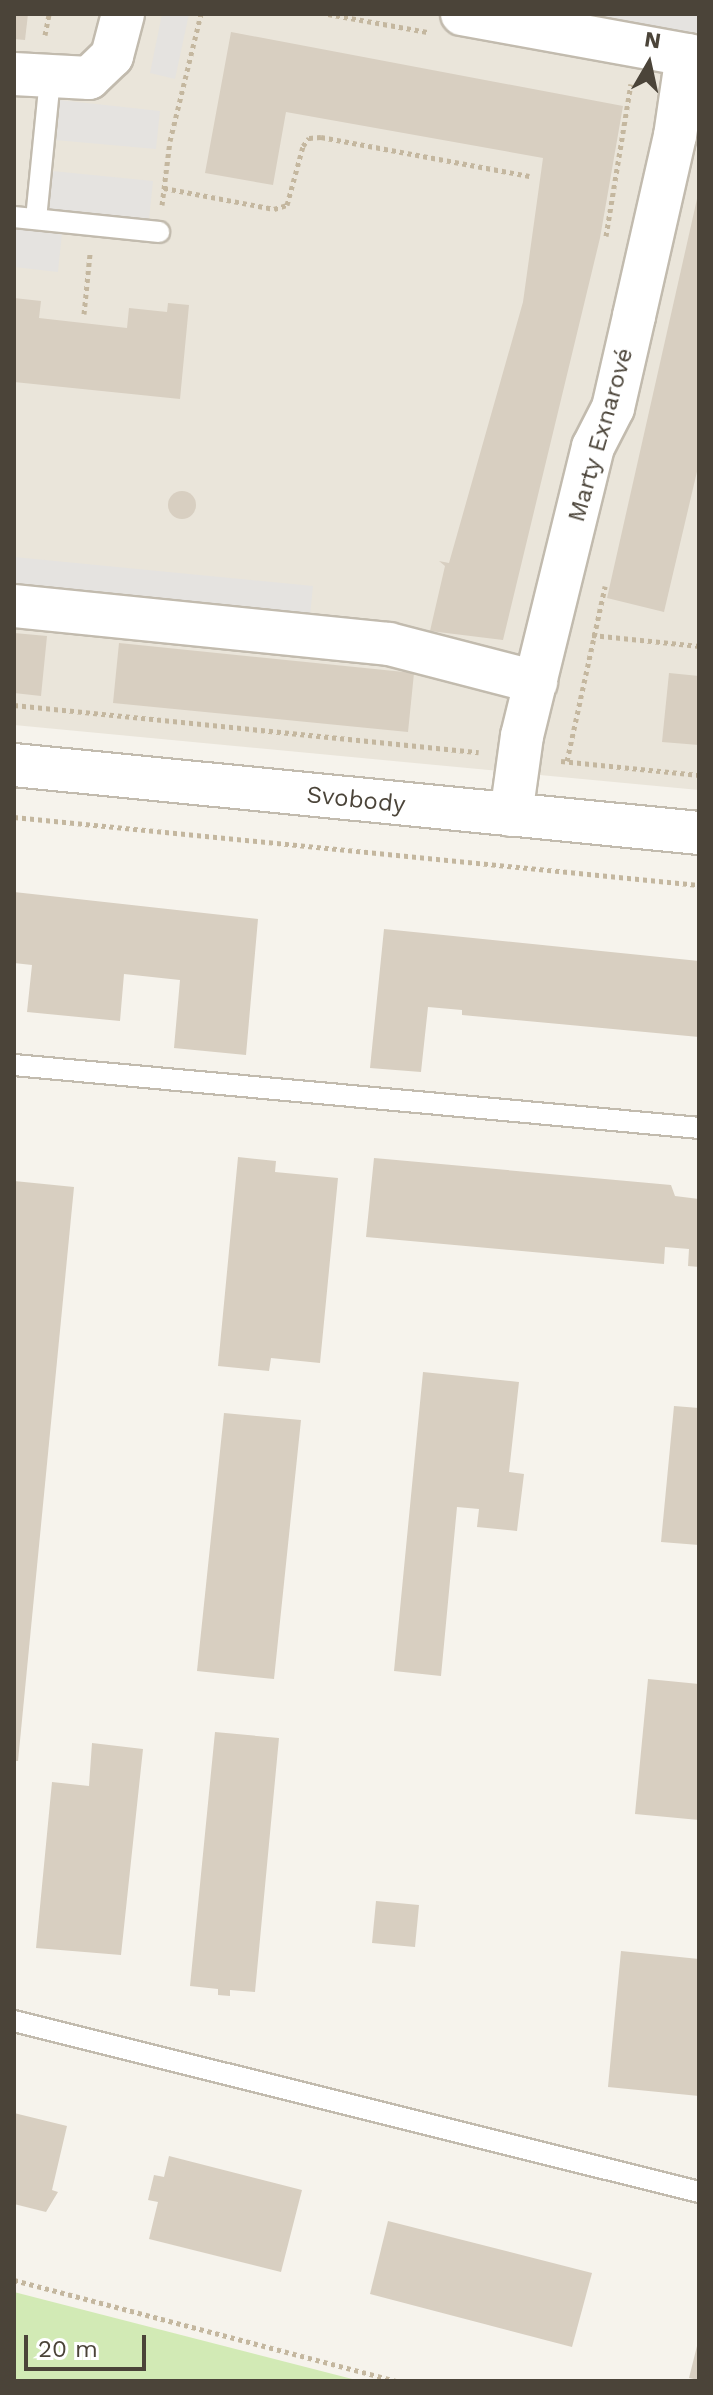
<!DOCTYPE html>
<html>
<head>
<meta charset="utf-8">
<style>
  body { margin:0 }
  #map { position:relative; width:713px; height:2395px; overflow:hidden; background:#f6f3ec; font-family:"Work Sans",sans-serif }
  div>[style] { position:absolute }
  .residential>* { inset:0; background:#eae5da }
  .green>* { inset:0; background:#d2eab5 }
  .parking>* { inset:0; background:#e5e3e0 }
  .building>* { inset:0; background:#d8cfc1 }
  .round { border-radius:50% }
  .path>* { height:5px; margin-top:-2.5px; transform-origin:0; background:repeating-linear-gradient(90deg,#c4b79f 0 4px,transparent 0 8px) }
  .roads { filter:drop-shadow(2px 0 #c2bbae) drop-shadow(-2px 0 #c2bbae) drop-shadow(0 2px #c2bbae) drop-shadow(0 -2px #c2bbae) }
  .service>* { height:20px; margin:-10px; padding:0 10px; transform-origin:10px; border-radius:10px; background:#fff }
  .minor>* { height:42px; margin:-21px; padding:0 21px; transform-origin:21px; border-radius:21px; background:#fff }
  span { translate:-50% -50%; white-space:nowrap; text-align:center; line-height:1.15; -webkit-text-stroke:7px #fff; paint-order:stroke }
  .street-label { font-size:24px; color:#4b4439 }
  .frame { position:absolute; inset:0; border:16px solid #4b4439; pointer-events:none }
  .north { position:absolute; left:609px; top:24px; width:80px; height:80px; -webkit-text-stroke:6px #fff; paint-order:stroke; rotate:9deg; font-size:22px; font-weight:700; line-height:32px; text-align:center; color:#4b4439 }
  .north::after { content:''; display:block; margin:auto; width:28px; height:36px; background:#4b4439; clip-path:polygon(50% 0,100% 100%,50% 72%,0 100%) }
  .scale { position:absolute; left:24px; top:2335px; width:122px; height:36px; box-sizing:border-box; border:4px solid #4b4439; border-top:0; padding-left:10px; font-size:24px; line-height:28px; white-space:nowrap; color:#4b4439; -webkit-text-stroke:6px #fff; paint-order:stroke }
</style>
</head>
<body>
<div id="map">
  <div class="residential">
    <i style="clip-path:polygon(14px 14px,699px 14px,699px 790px,14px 725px)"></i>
  </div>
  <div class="green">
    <i style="clip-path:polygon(14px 2292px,360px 2381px,18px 2381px,14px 2380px)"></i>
  </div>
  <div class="parking">
    <i style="clip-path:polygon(162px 14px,189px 14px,175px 79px,150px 73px)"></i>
    <i style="clip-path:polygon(563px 14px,699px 14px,699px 39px)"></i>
    <i style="clip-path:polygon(59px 100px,160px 111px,156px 149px,55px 140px)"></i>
    <i style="clip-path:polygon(52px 171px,153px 181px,149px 220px,48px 211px)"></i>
    <i style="clip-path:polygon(14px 228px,62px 233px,58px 272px,14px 267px)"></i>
    <i style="clip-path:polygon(14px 557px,313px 586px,309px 626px,14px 596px)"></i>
  </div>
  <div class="building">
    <i style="clip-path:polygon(14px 14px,28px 14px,25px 40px,14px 39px)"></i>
    <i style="clip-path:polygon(231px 32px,623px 106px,600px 238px,503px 640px,430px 631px,445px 566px,439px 561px,449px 563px,523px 302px,543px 158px,286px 112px,273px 185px,205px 173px)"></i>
    <i style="clip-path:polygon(697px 199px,699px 463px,664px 612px,607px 598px)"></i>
    <i style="clip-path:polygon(14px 298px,41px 301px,39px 318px,127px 328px,129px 308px,167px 312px,168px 303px,189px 305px,180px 399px,14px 382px)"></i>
    <i class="round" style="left:168px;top:491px;width:28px;height:28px"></i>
    <i style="clip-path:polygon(14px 633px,47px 636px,41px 696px,14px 693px)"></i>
    <i style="clip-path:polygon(119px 643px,414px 673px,408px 732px,113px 703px)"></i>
    <i style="clip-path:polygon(669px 673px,699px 676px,699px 745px,662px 742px)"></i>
    <i style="clip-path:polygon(14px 892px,258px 919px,246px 1055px,174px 1048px,180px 980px,124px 974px,120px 1021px,27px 1012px,32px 965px,14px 963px)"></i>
    <i style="clip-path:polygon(384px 929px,699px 961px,699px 1037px,462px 1015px,462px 1010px,428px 1007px,421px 1072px,370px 1068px)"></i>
    <i style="clip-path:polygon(238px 1157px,276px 1161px,275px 1172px,338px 1178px,320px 1363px,271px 1358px,269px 1371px,218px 1366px)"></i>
    <i style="clip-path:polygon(374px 1158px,671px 1185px,675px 1196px,699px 1199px,699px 1267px,688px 1266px,689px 1249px,665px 1247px,664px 1264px,366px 1237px)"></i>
    <i style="clip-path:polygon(14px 1181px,74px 1187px,18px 1761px,14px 1761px)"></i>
    <i style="clip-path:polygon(423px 1372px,519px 1382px,509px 1472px,524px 1474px,517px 1531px,477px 1527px,479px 1509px,457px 1507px,441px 1676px,394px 1671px)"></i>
    <i style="clip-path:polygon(674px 1406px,699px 1408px,699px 1545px,661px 1542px)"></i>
    <i style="clip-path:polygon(224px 1413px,301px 1420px,274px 1679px,197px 1671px)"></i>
    <i style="clip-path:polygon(648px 1679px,699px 1684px,699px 1820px,635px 1814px)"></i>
    <i style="clip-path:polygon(215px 1732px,279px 1738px,255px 1992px,230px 1990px,230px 1996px,218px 1995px,218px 1989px,190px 1986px)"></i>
    <i style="clip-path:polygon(92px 1743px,143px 1749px,121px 1955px,36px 1948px,52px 1782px,89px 1786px)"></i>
    <i style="clip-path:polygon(376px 1901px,419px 1905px,415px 1947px,372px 1943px)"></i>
    <i style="clip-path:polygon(621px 1951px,699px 1959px,699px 2096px,608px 2087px)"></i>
    <i style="clip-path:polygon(14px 2113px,67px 2126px,52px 2190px,58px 2192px,46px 2212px,14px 2204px)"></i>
    <i style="clip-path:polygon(169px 2156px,302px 2190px,281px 2272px,149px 2239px,158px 2202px,148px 2200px,154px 2175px,164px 2177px)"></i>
    <i style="clip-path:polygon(388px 2221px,592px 2273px,572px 2347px,370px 2294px)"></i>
    <i style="clip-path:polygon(698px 2342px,699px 2342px,699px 2380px,689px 2378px)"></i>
  </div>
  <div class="path">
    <i style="left:328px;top:14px;width:101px;rotate:10.3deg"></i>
    <i style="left:45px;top:35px;width:21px;rotate:-79deg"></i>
    <i style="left:164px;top:188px;width:112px;rotate:10.8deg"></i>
    <i style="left:274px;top:209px;width:14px;rotate:-17deg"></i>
    <i style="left:287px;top:205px;width:61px;rotate:-74.8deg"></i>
    <i style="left:303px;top:146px;width:10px;rotate:-53deg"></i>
    <i style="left:309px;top:138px;width:12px;rotate:-5deg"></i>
    <i style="left:321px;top:137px;width:212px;rotate:10.6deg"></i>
    <i style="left:162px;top:205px;width:64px;rotate:-82.9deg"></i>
    <i style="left:170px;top:141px;width:131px;rotate:-76.3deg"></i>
    <i style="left:606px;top:236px;width:154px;rotate:-80.7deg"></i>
    <i style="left:84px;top:314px;width:60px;rotate:-84.3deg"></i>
    <i style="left:592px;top:635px;width:108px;rotate:5.9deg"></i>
    <i style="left:14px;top:705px;width:467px;rotate:5.8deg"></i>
    <i style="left:561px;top:761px;width:139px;rotate:5.8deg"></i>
    <i style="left:567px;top:761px;width:179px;rotate:-77.7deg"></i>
    <i style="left:14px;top:817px;width:688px;rotate:5.67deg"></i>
    <i style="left:14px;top:2280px;width:396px;rotate:14.8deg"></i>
  </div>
  <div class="roads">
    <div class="service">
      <i style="left:14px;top:217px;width:146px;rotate:5.9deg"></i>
      <i style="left:36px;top:219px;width:142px;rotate:-84.3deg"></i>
      <i style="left:14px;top:1065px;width:688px;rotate:5.25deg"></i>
      <i style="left:14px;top:2021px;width:706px;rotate:14.02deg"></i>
    </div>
    <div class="minor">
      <i style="left:462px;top:14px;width:241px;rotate:10.3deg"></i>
      <i style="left:14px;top:74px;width:75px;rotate:3.1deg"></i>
      <i style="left:89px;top:78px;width:32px;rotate:-44deg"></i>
      <i style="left:112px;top:56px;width:43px;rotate:-75.3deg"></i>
      <i style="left:14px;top:606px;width:377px;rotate:5.8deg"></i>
      <i style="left:389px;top:644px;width:152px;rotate:14.5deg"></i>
      <i style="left:14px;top:765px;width:688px;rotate:5.67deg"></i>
      <i style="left:511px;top:815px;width:80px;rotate:-82.1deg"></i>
      <i style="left:522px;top:736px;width:298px;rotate:-76.2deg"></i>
      <i style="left:593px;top:447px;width:44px;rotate:-62.9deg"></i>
      <i style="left:613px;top:408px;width:94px;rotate:-77.1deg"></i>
      <i style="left:634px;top:316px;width:185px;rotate:-77.2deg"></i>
      <i style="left:675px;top:136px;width:82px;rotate:-81.6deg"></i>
    </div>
  </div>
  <div class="street-label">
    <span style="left:601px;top:435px;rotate:-74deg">Marty Exnarové</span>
    <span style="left:356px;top:800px;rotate:6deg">Svobody</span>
  </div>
  <div class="frame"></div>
  <div class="north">N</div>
  <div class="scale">20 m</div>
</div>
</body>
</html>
